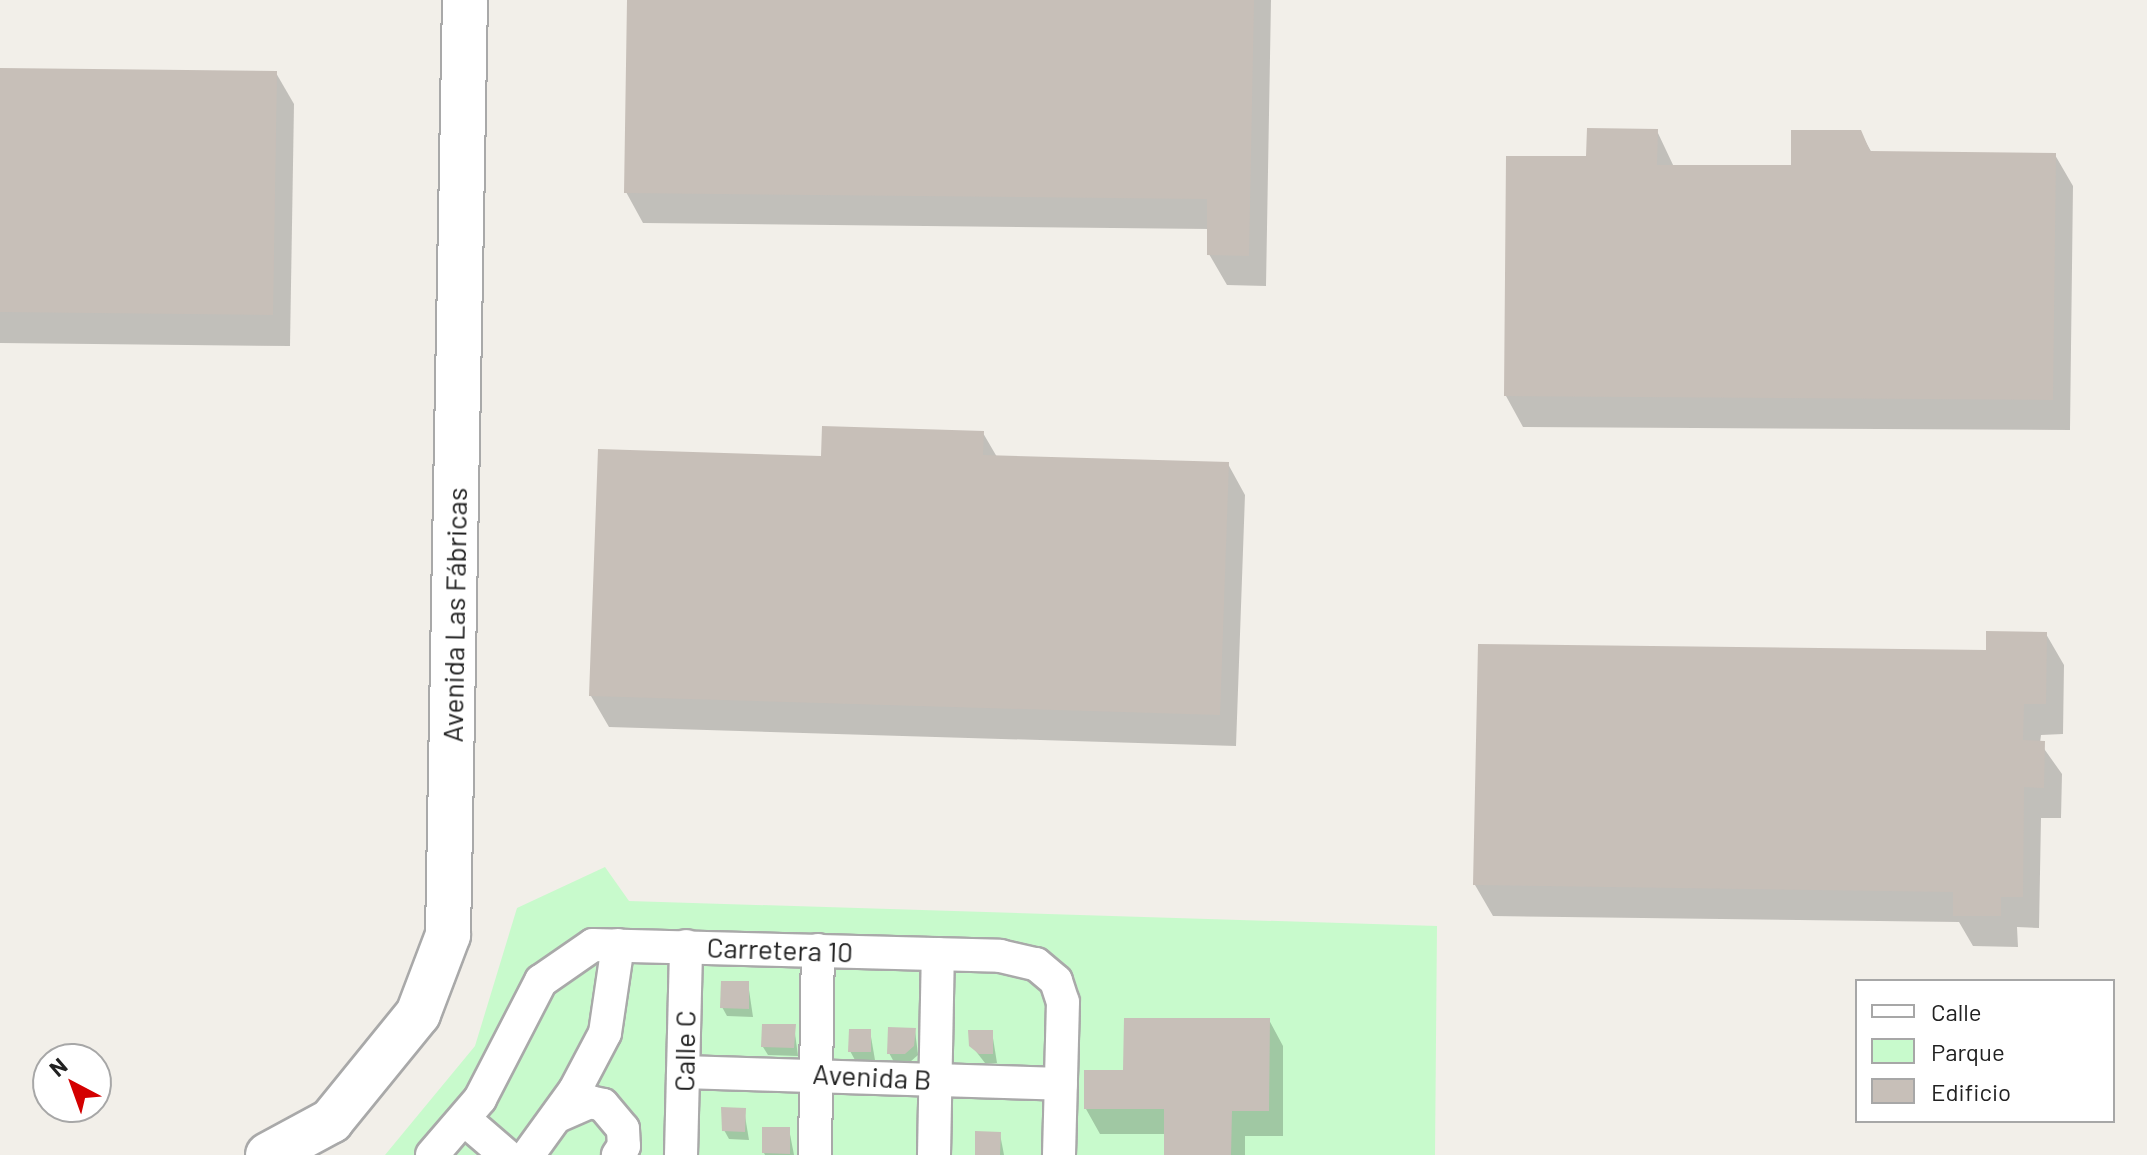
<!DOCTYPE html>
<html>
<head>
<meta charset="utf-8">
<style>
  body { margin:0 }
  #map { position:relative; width:2147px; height:1155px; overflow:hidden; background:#f2efe9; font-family:Barlow,sans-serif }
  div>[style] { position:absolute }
  .park>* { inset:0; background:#c8facc }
  .shadow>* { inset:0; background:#0003 }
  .building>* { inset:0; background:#c7bfb8 }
  .roads { filter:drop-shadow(2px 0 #a9a9a9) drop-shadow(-2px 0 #a9a9a9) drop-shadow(0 2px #a9a9a9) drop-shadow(0 -2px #a9a9a9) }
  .service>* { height:32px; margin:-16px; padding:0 16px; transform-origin:16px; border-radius:16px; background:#fff }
  .minor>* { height:44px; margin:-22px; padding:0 22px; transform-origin:22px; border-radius:22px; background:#fff }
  span { translate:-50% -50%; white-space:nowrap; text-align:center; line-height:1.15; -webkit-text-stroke:6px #fff; paint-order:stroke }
  .street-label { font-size:28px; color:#222 }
  .legend { position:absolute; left:1855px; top:979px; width:260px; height:144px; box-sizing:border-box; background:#fff; border:2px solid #a7a7a7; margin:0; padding:10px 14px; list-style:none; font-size:24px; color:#222 }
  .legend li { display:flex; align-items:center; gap:16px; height:40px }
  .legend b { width:40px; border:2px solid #a7a7a7 }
  .north { position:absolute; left:32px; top:1043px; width:80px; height:80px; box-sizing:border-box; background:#fff; border:2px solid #a7a7a7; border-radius:50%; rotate:319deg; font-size:22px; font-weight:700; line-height:32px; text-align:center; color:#222 }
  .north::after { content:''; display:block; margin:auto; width:28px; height:36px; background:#d40000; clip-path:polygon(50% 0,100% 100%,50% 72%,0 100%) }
</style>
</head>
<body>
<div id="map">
  <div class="park">
    <i style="clip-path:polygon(605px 867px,629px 901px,1437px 926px,1435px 1155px,385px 1155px,475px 1046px,517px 908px)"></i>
  </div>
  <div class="shadow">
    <i style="clip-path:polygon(629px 0,1271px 0,1266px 286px,1227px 285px,1209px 254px,1209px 229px,643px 223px,626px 192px)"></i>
    <i style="clip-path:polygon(0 70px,276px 73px,294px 104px,290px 346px,0 343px)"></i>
    <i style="clip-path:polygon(1657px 131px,1674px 167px,1793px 167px,1860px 132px,1872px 153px,2055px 155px,2073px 186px,2070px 430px,1523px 427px,1506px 396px,1588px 158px)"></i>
    <i style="clip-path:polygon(983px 433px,997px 457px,1228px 464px,1245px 495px,1236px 746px,609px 727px,591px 696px,823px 458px)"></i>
    <i style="clip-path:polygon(2046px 634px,2064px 665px,2063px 734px,2041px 735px,2040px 743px,2062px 774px,2061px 818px,2041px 818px,2039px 928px,2017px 927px,2018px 947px,1973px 946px,1959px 922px,1493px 916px,1475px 885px,1988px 652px)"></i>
    <i style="clip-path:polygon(748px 983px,753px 1017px,727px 1016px,722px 1007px)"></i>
    <i style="clip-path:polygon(1269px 1020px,1283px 1046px,1283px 1136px,1245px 1136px,1245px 1155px,1166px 1155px,1166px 1134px,1100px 1134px,1086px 1109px,1125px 1072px)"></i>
    <i style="clip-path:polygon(794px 1026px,798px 1056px,768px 1055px,763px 1047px)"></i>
    <i style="clip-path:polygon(915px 1030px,918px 1055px,910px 1062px,894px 1062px,889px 1053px)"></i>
    <i style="clip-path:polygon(870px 1031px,875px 1060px,855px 1060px,850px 1051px)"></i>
    <i style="clip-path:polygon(992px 1032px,997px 1063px,985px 1063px,971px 1045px)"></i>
    <i style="clip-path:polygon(744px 1110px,749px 1140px,729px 1139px,724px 1130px)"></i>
    <i style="clip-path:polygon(789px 1129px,794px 1155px,765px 1155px,764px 1153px)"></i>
    <i style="clip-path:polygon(1000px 1134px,1004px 1155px,977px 1155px)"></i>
  </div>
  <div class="building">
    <i style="clip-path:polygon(627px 0,1254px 0,1249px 256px,1207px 255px,1207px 199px,624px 193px)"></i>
    <i style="clip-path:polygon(0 68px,277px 71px,273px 315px,0 312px)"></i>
    <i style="clip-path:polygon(1587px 128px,1658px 129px,1657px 165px,1791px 165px,1791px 130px,1861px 130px,1870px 151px,2056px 153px,2053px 400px,1504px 396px,1506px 156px,1586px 156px)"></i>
    <i style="clip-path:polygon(822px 426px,984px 431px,983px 455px,1229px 462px,1220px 715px,589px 696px,598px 449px,821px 456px)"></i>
    <i style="clip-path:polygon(1986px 631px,2047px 632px,2046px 704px,2024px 704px,2023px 740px,2045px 741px,2044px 788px,2024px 787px,2023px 897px,2001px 897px,2001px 916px,1953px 916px,1953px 892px,1473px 885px,1478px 644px,1986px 650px)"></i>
    <i style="clip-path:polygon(721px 981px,749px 981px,749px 1009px,720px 1008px)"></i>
    <i style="clip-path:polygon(1124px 1018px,1270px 1018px,1269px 1111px,1232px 1111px,1231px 1155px,1164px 1155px,1164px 1109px,1084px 1109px,1084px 1070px,1123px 1070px)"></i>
    <i style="clip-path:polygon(762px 1024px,796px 1024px,794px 1048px,761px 1047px)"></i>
    <i style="clip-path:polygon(888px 1027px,916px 1028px,914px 1046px,905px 1054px,887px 1054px)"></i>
    <i style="clip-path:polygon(849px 1029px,871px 1029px,871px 1052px,848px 1052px)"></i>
    <i style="clip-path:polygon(968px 1030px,993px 1030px,993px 1054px,979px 1054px,969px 1046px)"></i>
    <i style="clip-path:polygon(721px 1107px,746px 1108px,745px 1132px,722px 1131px)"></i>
    <i style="clip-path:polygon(762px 1127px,790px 1127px,790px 1154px,762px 1153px)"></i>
    <i style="clip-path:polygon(975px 1131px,1001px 1132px,1000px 1155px,975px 1155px)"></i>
  </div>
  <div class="roads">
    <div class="service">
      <i style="left:683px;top:1072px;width:378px;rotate:1.8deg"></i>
      <i style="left:558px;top:1116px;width:35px;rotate:-24deg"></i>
      <i style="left:590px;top:1102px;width:13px;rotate:13deg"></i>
      <i style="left:603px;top:1105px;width:31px;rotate:50deg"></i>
      <i style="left:623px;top:1129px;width:17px;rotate:87deg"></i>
      <i style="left:624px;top:1146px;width:11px;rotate:124deg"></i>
      <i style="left:464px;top:1119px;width:55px;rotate:40.6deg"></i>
      <i style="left:432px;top:1155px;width:74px;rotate:-49.4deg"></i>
      <i style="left:480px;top:1099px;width:133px;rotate:-62.7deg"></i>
      <i style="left:541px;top:981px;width:63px;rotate:-34.7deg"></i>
      <i style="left:593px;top:945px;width:407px;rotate:1.5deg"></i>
      <i style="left:1000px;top:956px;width:37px;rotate:13deg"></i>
      <i style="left:1036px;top:964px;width:26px;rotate:40deg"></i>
      <i style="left:1056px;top:981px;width:22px;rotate:72deg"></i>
      <i style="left:1063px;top:1002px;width:153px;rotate:91.5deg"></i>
      <i style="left:528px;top:1155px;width:80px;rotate:-54.1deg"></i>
      <i style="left:575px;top:1090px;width:64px;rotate:-62.2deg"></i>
      <i style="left:605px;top:1033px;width:89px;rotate:-81.6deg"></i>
      <i style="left:681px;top:1155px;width:209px;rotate:-88.6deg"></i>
      <i style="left:815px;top:1155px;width:205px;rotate:-89.2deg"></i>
      <i style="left:934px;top:1155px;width:201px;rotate:-88.9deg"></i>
    </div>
    <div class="minor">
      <i style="left:268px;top:1155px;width:72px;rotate:-28.4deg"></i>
      <i style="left:331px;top:1121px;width:138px;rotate:-50.9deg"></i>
      <i style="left:418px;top:1014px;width:85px;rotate:-69.2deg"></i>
      <i style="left:448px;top:935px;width:935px;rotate:-88.96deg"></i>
    </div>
  </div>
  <div class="street-label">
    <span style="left:454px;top:615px;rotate:-89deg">Avenida Las Fábricas</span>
    <span style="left:780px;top:949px;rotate:2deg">Carretera 10</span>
    <span style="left:684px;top:1051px;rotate:-89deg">Calle C</span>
    <span style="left:872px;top:1076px;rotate:3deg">Avenida B</span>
  </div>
  <ul class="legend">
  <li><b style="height:10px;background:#fff"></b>Calle</li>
  <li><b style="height:22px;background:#c8facc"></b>Parque</li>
  <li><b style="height:22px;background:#c7bfb8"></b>Edificio</li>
  </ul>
  <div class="north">N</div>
</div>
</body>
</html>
